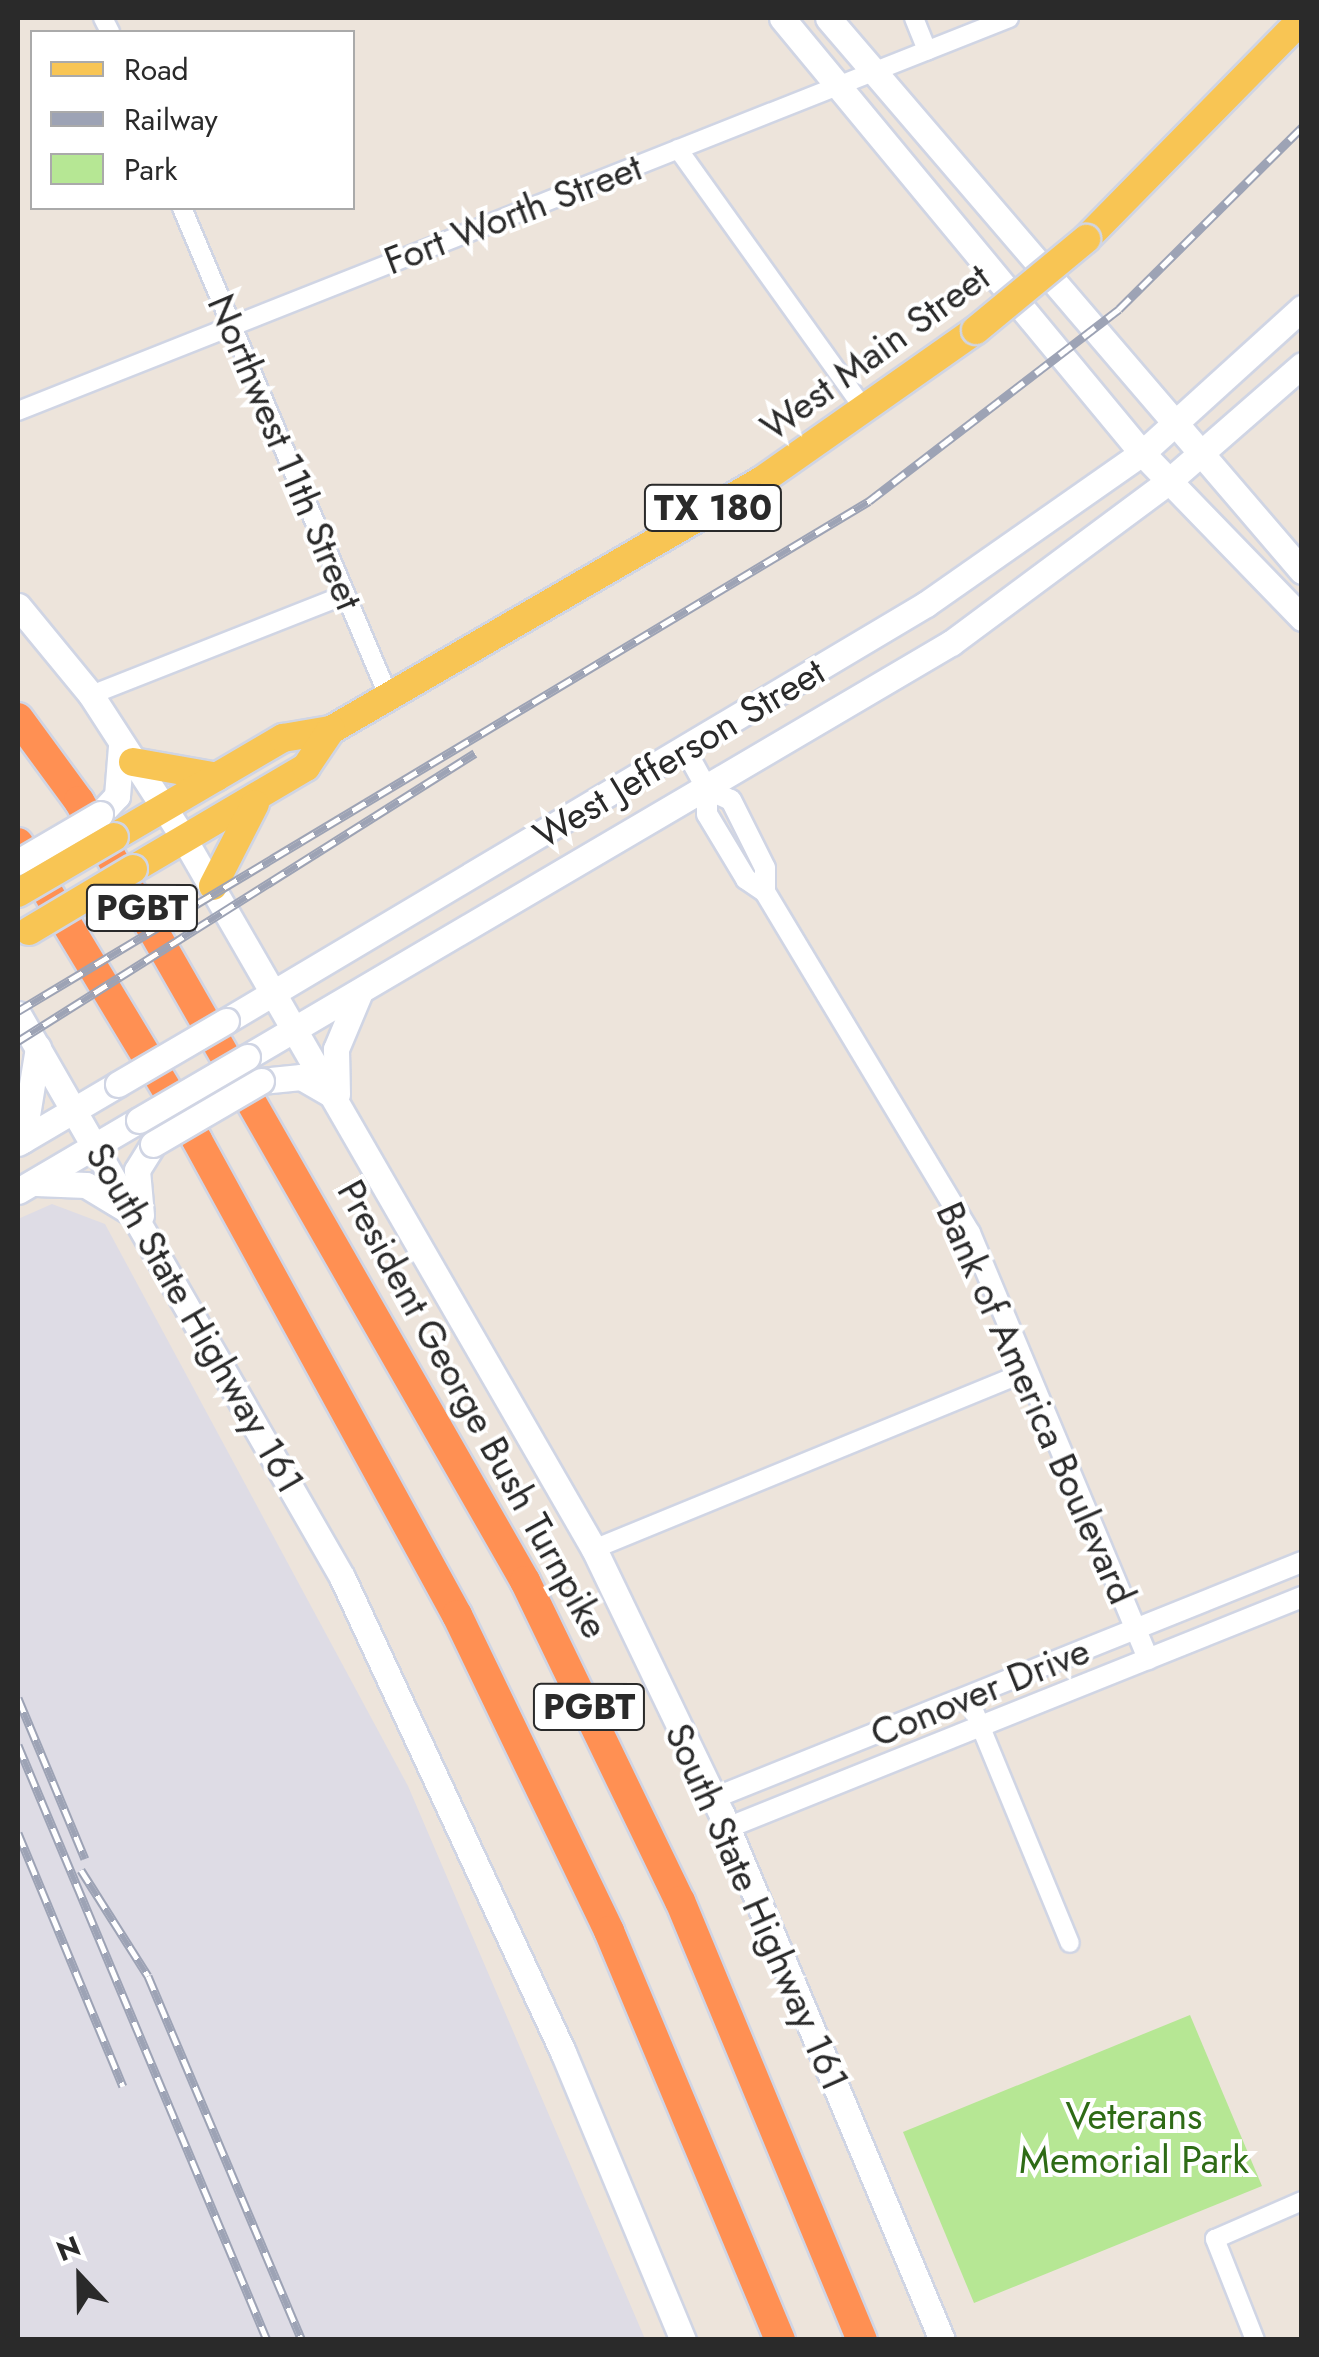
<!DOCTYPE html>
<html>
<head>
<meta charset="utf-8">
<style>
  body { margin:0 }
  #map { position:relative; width:1319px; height:2357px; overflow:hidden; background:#ede4db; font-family:Jost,sans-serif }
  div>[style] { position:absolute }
  .industrial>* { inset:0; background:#dedce5 }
  .green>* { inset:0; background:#b6e794 }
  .roads { filter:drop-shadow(2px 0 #d0d5e4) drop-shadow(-2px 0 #d0d5e4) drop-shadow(0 2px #d0d5e4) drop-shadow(0 -2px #d0d5e4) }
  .minor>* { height:18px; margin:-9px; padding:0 9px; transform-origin:9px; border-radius:9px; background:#fff }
  .tertiary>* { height:20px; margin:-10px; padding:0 10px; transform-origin:10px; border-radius:10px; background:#fff }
  .secondary>* { height:25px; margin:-12.5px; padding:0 12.5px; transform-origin:12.5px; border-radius:12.5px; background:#fff }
  .primary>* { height:28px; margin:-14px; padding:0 14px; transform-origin:14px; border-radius:14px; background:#f8c554 }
  .motorway>* { height:30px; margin:-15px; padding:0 15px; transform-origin:15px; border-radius:15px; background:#ff9053 }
  .rail>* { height:9px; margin-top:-4.5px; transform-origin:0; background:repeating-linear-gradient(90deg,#fff 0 15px,#9da3b5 0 30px); box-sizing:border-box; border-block:2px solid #9da3b5 }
  .bridges { filter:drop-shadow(2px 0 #d0d5e4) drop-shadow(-2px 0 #d0d5e4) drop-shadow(0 2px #d0d5e4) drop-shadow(0 -2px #d0d5e4) }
  .secondary-bridge>* { height:25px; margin:-12.5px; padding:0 12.5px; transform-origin:12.5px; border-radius:12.5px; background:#fff }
  .primary-bridge>* { height:28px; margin:-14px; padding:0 14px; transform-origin:14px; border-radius:14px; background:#f8c554 }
  span { translate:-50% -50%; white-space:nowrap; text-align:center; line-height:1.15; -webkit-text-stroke:8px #fff; paint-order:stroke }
  .shield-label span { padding:2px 8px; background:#fff; border:2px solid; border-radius:8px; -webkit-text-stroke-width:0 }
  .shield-label { font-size:35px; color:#2a2a2a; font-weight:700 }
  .street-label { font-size:38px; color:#2a2a2a }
  .park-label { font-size:38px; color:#2e6b16 }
  .frame { position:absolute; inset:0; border:20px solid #2a2a2a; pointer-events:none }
  .legend { position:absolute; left:30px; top:30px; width:325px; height:180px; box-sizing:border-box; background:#fff; border:2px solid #aaa; margin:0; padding:12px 18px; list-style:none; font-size:30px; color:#2a2a2a }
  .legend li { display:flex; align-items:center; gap:20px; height:50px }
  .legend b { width:50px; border:2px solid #aaa }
  .north { position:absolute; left:30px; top:2227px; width:100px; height:100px; -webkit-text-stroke:8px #fff; paint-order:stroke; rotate:338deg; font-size:28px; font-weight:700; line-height:40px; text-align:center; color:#2a2a2a }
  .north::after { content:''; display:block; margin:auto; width:35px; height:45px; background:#2a2a2a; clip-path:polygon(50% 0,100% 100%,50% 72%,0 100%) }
</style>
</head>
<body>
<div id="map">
  <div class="industrial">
    <i style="clip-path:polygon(52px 1204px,105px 1224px,408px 1786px,645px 2339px,18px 2339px,18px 1219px)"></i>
  </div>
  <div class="green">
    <i style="clip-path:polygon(1190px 2015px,1262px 2186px,974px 2303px,903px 2132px)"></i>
  </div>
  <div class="roads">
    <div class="minor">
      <i style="left:103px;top:18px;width:16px;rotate:63deg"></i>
      <i style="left:914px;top:18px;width:35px;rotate:68deg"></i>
      <i style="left:678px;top:149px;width:323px;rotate:54.4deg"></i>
      <i style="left:182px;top:208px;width:529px;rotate:67.07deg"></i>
      <i style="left:18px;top:411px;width:1066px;rotate:-21.63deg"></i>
      <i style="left:91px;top:695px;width:273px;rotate:-21.5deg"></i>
      <i style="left:594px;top:1549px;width:469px;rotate:-22.3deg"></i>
      <i style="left:968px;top:1696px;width:267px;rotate:67.6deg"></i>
      <i style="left:1255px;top:2340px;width:109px;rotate:-111.6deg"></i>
      <i style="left:1215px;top:2239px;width:95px;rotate:-23.6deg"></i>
    </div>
    <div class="tertiary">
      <i style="left:686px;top:751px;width:43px;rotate:61.1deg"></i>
      <i style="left:707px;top:789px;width:25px;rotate:90deg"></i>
      <i style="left:707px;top:814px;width:76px;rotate:59deg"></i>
      <i style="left:746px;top:879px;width:23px;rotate:34deg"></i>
      <i style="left:765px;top:892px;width:398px;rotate:59deg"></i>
      <i style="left:970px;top:1233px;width:462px;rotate:67.3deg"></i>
      <i style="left:707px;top:789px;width:26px;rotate:25deg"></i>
      <i style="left:731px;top:800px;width:76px;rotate:63.4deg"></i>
      <i style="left:765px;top:868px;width:24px;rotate:90deg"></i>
      <i style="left:714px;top:1798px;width:634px;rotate:-21.87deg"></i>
      <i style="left:727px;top:1828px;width:620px;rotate:-21.89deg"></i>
    </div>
    <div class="secondary">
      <i style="left:782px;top:18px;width:565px;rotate:50.39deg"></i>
      <i style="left:1142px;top:453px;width:230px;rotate:45.9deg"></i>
      <i style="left:828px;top:18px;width:728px;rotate:49.4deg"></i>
      <i style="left:18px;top:606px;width:115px;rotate:50.6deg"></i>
      <i style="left:91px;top:695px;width:171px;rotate:57.1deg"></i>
      <i style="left:184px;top:839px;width:820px;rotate:60deg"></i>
      <i style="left:594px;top:1549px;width:295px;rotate:64.3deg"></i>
      <i style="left:722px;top:1815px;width:569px;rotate:67.26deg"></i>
      <i style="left:100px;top:814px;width:25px;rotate:-47deg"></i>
      <i style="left:117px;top:796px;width:50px;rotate:-85.4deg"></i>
      <i style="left:18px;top:1014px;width:650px;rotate:60.08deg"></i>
      <i style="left:342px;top:1577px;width:524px;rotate:65.05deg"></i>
      <i style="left:563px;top:2052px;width:312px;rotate:67.4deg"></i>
      <i style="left:226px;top:1021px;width:815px;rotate:-30.78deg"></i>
      <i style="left:926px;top:604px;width:264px;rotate:-35deg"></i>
      <i style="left:1142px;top:453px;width:216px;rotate:-42.2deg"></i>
      <i style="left:247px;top:1057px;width:817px;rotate:-30.46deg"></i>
      <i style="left:951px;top:643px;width:272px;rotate:-36.6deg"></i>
      <i style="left:1169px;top:481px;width:176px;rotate:-41.1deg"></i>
      <i style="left:261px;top:1081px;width:40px;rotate:-5.7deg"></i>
      <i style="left:301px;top:1077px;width:32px;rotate:30deg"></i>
      <i style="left:337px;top:1094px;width:45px;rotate:-91.3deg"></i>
      <i style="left:336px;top:1049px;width:60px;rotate:-67.3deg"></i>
      <i style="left:23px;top:1140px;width:94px;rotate:-80.8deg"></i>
      <i style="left:18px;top:1143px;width:116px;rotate:-30.5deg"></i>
      <i style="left:36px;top:1183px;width:50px;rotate:2.3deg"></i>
      <i style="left:86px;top:1185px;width:60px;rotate:31.3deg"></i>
      <i style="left:18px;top:1191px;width:140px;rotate:-30.4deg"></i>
      <i style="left:141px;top:1215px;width:45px;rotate:-95.1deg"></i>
      <i style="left:137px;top:1170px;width:31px;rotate:-58deg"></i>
    </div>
    <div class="primary">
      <i style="left:1086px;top:239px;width:308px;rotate:-45.5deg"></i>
      <i style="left:133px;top:762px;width:85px;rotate:10.1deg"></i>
      <i style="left:114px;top:837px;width:196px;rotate:-30.4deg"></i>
      <i style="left:283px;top:738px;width:49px;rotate:-9.5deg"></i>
      <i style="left:331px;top:730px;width:497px;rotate:-30.1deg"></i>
      <i style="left:761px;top:481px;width:263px;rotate:-35.1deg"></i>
      <i style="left:133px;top:869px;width:201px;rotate:-30.5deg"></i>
      <i style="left:306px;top:767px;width:45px;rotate:-56deg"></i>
      <i style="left:213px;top:886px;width:92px;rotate:-62.9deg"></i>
    </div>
    <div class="motorway">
      <i style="left:18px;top:718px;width:103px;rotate:53.7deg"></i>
      <i style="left:79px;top:801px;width:899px;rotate:60.24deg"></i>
      <i style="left:525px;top:1581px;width:356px;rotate:64.2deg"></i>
      <i style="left:680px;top:1901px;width:475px;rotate:67.5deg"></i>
      <i style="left:18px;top:843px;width:347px;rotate:58.9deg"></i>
      <i style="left:197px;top:1140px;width:542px;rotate:61.31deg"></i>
      <i style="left:457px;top:1615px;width:351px;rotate:64.3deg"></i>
      <i style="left:609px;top:1931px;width:443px;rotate:67.3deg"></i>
    </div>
  </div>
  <div class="rail">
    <i style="left:18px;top:1011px;width:992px;rotate:-30.93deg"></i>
    <i style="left:869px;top:501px;width:315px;rotate:-37.5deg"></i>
    <i style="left:1119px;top:309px;width:258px;rotate:-44.8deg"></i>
    <i style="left:18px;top:1041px;width:540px;rotate:-32.22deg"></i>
    <i style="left:18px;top:1698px;width:174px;rotate:67.4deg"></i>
    <i style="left:18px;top:1745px;width:645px;rotate:67.29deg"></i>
    <i style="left:18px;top:1833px;width:274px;rotate:67.5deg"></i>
    <i style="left:81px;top:1870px;width:125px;rotate:57.7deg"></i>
    <i style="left:148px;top:1976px;width:395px;rotate:67.1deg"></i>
  </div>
  <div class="bridges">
    <div class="secondary-bridge">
      <i style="left:18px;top:862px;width:95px;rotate:-30.3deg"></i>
      <i style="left:118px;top:1084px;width:125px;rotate:-30.3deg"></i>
      <i style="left:139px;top:1120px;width:125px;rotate:-30.3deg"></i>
      <i style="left:153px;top:1144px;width:125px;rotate:-30.3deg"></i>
    </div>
    <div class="primary-bridge">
      <i style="left:976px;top:330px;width:143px;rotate:-39.6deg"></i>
      <i style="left:18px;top:893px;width:111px;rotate:-30.3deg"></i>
      <i style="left:29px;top:931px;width:121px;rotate:-30.8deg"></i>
    </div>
  </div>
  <div class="shield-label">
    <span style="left:713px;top:508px">TX 180</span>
    <span style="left:142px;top:908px">PGBT</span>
    <span style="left:589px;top:1707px">PGBT</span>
  </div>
  <div class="street-label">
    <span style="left:513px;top:214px;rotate:-21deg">Fort Worth Street</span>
    <span style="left:875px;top:352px;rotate:-36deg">West Main Street</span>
    <span style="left:285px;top:452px;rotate:67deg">Northwest 11th Street</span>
    <span style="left:679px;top:753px;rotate:-31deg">West Jefferson Street</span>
    <span style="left:195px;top:1318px;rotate:60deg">South State Highway 161</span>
    <span style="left:1036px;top:1403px;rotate:66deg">Bank of America Boulevard</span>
    <span style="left:473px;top:1409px;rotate:61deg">President George Bush Turnpike</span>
    <span style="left:980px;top:1692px;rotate:-22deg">Conover Drive</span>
    <span style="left:757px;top:1907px;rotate:66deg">South State Highway 161</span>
  </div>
  <div class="park-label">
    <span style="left:1134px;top:2138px">Veterans<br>Memorial Park</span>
  </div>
  <div class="frame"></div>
  <ul class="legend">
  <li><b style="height:12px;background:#f8c554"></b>Road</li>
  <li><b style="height:12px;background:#9da3b5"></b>Railway</li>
  <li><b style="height:28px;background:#b6e794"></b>Park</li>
  </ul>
  <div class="north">N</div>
</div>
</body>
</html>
